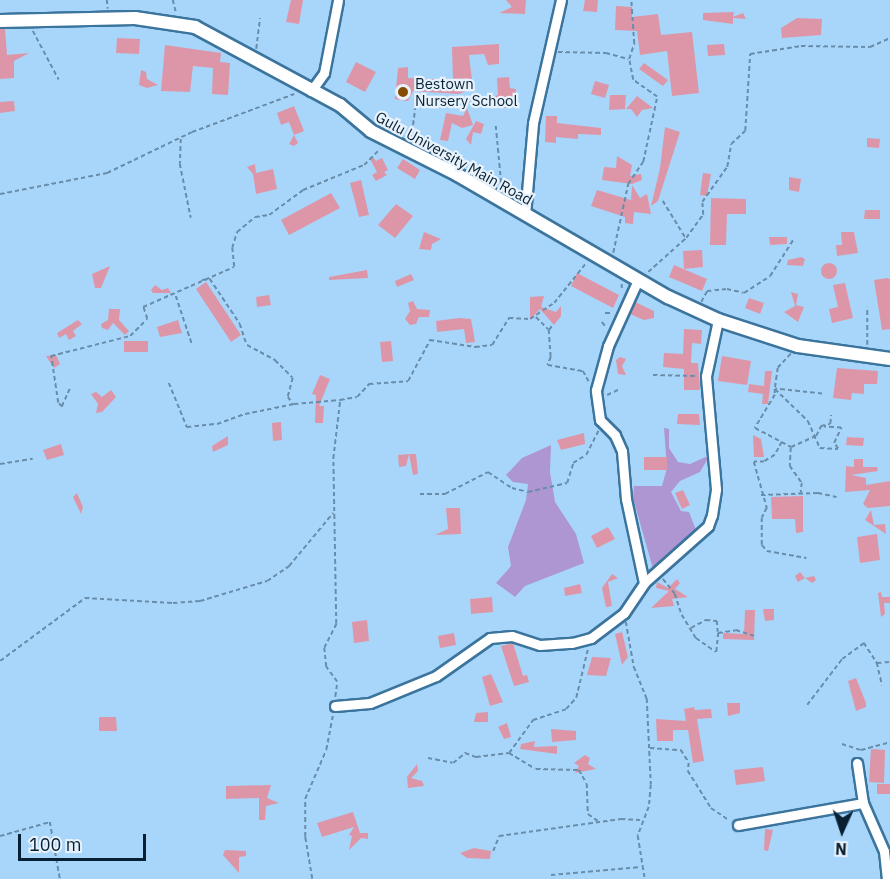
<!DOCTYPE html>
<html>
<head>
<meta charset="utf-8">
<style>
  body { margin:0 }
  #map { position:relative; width:890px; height:879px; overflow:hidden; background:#a8d6fb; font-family:"IBM Plex Sans",sans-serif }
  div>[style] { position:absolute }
  .forest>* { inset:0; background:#ae96d2 }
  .building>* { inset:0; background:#dd96a8 }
  .round { border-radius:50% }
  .path>* { height:1.5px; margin-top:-0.75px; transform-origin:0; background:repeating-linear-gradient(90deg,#688daa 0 4.5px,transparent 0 7.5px) }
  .roads { filter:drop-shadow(2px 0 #3b749d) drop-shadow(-2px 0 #3b749d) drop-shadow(0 2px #3b749d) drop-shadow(0 -2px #3b749d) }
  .street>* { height:9px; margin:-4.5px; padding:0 4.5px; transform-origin:4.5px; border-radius:4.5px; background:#fff }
  .secondary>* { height:12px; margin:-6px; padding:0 6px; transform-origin:6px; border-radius:6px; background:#fff }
  .dots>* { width:16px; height:16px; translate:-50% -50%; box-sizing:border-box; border:3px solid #e7f2fc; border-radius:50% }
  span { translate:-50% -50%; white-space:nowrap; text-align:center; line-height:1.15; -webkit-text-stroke:4.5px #e7f2fc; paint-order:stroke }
  .poi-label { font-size:15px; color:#082031 }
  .left { translate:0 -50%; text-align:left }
  .street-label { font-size:15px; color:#082031 }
  .north { position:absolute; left:812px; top:801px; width:60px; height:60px; -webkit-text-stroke:4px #e7f2fc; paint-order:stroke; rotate:183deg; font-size:16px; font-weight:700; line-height:24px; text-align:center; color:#082031 }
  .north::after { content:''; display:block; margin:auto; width:21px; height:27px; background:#082031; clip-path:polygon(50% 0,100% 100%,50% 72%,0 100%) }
  .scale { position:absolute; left:18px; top:834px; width:128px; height:27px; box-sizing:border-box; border:3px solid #082031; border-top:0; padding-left:8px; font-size:18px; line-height:21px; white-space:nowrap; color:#082031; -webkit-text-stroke:4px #e7f2fc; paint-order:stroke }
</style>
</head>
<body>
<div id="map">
  <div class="forest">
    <i style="clip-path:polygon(664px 428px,669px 429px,669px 448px,678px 462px,690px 464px,710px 455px,700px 472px,680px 481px,671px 492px,681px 511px,689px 512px,696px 530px,653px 569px,633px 498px,634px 486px,662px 486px,667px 468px)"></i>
    <i style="clip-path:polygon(551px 445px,550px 472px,555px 502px,576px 534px,584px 563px,525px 586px,515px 597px,496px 583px,511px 566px,508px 547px,526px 500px,528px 484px,513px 482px,506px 475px,522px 458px)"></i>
  </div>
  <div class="building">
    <i style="clip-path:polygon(291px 0,303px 0,299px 24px,286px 22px)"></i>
    <i style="clip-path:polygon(506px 0,526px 0,525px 14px,499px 13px,512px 7px)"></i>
    <i style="clip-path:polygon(585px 0,598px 0,597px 12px,583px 11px)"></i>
    <i style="clip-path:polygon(616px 6px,632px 7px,632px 17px,658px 14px,661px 35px,692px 32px,699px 93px,672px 96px,667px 51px,640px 55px,637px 31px,615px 30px)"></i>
    <i style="clip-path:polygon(734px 12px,733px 17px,743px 13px,746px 19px,733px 18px,733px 24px,703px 20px,703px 13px)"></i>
    <i style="clip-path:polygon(797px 18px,822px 19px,821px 35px,782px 38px,781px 28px)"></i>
    <i style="clip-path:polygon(0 29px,5px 29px,7px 55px,29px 53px,14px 61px,14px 78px,0 79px)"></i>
    <i style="clip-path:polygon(117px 38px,140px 39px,139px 54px,116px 53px)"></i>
    <i style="clip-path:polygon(499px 44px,499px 64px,488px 65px,484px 54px,469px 55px,473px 88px,459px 94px,413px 91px,408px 101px,395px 99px,398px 68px,408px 67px,408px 78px,453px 80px,452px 47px)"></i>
    <i style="clip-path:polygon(724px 44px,725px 55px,708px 56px,707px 45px)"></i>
    <i style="clip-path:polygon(165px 45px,221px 53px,220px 62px,230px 63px,228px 95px,212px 94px,213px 68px,193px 66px,190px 92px,161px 91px)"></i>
    <i style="clip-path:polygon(356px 62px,376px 72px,365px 92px,346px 82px)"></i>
    <i style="clip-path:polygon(644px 63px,668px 80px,663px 86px,639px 69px)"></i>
    <i style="clip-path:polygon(141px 70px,146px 72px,147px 79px,158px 85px,147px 88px,139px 85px)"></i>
    <i style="clip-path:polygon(509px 77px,510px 88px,516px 89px,515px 103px,511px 102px,511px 108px,499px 108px,499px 103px,490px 103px,488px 98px,498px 95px,497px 78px)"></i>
    <i style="clip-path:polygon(595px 81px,609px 85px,605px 98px,591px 94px)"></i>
    <i style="clip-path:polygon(610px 95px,626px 95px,625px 109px,609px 110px)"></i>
    <i style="clip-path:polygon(637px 96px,653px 108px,642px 110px,637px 117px,631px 109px,626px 109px)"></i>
    <i style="clip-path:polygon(14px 101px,15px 111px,0 113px,0 102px)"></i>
    <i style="clip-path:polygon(294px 106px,304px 131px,294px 135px,298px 143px,294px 146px,289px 144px,294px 135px,289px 122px,281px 125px,277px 113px)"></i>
    <i style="clip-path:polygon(467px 108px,473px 125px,462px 128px,452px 123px,448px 141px,440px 140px,446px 113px,463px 116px)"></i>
    <i style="clip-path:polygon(546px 116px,557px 116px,557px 123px,601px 128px,601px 135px,578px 134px,578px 139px,556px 137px,556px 143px,545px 142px)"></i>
    <i style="clip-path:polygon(476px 121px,484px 124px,481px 134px,473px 132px,471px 145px,466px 139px)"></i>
    <i style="clip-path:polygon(665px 127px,680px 132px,658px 201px,651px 206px,660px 168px)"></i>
    <i style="clip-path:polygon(867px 138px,880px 139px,879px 148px,867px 147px)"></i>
    <i style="clip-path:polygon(617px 156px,632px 165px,630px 176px,641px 174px,642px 180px,632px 184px,602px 180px,604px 167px,616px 168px)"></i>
    <i style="clip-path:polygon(373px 157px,376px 161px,382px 158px,388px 170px,384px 172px,387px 175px,376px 181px,372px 175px,377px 172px,370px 159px)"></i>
    <i style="clip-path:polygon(403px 159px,420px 170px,415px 179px,397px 168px)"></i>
    <i style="clip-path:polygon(255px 164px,256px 173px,273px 169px,277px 189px,256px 194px,253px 174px,247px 167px)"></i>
    <i style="clip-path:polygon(703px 173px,711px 174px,707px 196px,700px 195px)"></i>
    <i style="clip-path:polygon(789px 177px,801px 179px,799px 192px,789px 190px)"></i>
    <i style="clip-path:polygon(361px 180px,369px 215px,359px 217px,350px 183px)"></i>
    <i style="clip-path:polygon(632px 185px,640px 198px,647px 194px,651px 214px,634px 212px,633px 224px,625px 223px,625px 217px,591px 206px,597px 190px,631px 200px)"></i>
    <i style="clip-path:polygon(331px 193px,340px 208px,289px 235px,281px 220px)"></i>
    <i style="clip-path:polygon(711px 198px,746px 199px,746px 214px,727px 214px,726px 245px,710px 245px)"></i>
    <i style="clip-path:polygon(396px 204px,413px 216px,395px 238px,378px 225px)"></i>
    <i style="clip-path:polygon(865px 210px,880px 210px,880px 219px,864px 219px)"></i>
    <i style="clip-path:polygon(424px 232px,441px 239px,432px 244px,431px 250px,419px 249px)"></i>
    <i style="clip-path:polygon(841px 232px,854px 232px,858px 253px,837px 256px,836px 245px,842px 245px)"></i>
    <i style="clip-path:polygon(769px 237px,787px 237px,787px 244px,770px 245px)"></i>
    <i style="clip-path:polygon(702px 250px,703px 267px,684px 269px,683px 251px)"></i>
    <i style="clip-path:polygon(801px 257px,805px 259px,803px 266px,787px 265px,788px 260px)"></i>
    <i class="round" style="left:821px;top:263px;width:16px;height:16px"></i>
    <i style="clip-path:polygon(674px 265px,707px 279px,702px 291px,669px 277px)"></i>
    <i style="clip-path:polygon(110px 266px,101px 288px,95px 288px,92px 274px)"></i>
    <i style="clip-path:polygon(367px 270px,368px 278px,329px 280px,329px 277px)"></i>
    <i style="clip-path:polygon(577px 273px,619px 295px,613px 308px,571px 286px)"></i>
    <i style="clip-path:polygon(411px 274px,414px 280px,397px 287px,395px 281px)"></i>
    <i style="clip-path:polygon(887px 278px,890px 279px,890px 329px,882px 330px,874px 280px)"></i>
    <i style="clip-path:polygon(206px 282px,241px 335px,231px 342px,196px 289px)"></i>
    <i style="clip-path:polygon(845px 283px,853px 318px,832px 323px,829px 309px,838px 307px,833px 285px)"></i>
    <i style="clip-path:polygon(155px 285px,162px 290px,168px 288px,171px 293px,153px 293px,151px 290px)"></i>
    <i style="clip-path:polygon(791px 292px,798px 294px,796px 305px,804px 307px,798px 322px,784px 312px,795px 306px)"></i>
    <i style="clip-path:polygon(269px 295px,271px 305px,257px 307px,256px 297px)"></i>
    <i style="clip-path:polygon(544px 296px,541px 307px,556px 312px,561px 306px,561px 316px,554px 325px,540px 309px,530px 320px,530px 297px)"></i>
    <i style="clip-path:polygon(749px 298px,764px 303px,760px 314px,745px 308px)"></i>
    <i style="clip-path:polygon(413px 301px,417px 309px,430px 310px,429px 317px,419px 317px,416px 324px,410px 325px,405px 319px,410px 311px,408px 303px)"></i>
    <i style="clip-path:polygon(635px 302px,654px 311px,654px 318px,644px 320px,630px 314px)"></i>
    <i style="clip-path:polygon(109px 309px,120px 309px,119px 320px,129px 331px,125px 335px,113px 323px,108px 330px,102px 328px,101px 324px,108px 320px)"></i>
    <i style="clip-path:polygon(459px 318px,471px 319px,475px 342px,466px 343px,464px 329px,437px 332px,436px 321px)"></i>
    <i style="clip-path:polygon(78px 320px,82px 324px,73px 331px,76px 336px,69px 340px,66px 334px,59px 338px,57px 333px)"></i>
    <i style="clip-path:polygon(178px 320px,182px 333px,160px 337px,157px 327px)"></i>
    <i style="clip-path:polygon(684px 329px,702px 330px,701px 344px,692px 343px,691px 363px,698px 363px,700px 390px,684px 390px,684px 369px,663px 367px,664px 353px,683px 354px)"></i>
    <i style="clip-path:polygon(124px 341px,148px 341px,148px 352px,124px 352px)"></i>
    <i style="clip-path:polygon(391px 341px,393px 361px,382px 362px,380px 342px)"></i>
    <i style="clip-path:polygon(56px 355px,60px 364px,54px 368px,46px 356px)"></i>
    <i style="clip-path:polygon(722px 356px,751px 361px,747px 385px,718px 381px)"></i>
    <i style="clip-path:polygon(620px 357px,626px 359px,622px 366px,626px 375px,618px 374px,616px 360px)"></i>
    <i style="clip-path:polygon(837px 368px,878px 371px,877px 384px,864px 384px,864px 394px,852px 393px,851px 400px,833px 398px)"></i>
    <i style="clip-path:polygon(765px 371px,772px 371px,768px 404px,762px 404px,763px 394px,748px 392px,749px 384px,764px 386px)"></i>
    <i style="clip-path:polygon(320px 375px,330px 379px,319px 406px,324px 406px,323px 423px,315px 423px,316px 395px,312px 394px)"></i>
    <i style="clip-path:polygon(111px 390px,116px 397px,102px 412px,96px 413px,98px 404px,91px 394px,96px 392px,102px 397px)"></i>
    <i style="clip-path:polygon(678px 414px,699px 414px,700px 425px,677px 424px)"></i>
    <i style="clip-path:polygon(281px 422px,282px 440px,273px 441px,272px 423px)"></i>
    <i style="clip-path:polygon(584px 433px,585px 444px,561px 450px,557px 440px)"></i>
    <i style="clip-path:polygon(753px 435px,761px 439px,764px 457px,754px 457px)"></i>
    <i style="clip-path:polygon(228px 436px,228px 445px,213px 452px,212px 446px)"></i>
    <i style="clip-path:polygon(847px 437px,864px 438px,863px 446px,846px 445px)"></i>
    <i style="clip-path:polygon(61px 444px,64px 455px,47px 460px,43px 450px)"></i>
    <i style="clip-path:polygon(409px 454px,416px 454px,418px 474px,413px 475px,409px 454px,406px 466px,399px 467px,398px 455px)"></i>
    <i style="clip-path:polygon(644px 457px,667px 457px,667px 470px,644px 470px)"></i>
    <i style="clip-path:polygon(854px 459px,863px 459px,863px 467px,877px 467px,878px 471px,851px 475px,866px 478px,866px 485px,890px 481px,890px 506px,868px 508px,863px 504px,870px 490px,845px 492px,846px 466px,854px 467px)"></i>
    <i style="clip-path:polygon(683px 490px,690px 505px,682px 509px,675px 493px)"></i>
    <i style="clip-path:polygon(77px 493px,83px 507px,81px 514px,73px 497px)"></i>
    <i style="clip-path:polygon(803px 496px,803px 532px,796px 533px,795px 519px,772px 519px,771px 497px)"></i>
    <i style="clip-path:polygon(446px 508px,460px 508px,461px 534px,435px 535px,448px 529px)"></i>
    <i style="clip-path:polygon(871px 510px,874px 525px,885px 524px,886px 534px,865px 520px)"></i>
    <i style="clip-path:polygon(608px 527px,615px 539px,597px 548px,591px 536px)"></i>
    <i style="clip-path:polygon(877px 534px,880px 560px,860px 563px,857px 537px)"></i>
    <i style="clip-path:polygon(800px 572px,805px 578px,814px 576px,816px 580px,812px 583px,805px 578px,798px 582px,795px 576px)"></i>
    <i style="clip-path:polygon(612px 574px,618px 578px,608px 582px,612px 606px,606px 607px,602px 588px)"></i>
    <i style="clip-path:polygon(677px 579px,680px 583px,675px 589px,688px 597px,672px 599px,674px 606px,651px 608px,669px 591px,656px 588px,657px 582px,668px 588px)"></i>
    <i style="clip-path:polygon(580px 584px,582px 593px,565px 596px,564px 588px)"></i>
    <i style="clip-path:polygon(881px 592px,882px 597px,890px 597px,890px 603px,884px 603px,885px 614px,881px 617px,878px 593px)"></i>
    <i style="clip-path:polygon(492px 597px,493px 612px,471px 614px,470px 599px)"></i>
    <i style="clip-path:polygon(763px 609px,774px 609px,774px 620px,765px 621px)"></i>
    <i style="clip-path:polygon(745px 610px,755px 610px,754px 640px,723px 639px,723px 633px,744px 634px)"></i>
    <i style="clip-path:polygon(367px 620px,369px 641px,354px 643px,352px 622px)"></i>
    <i style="clip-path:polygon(622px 632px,628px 657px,622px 665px,615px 634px)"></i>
    <i style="clip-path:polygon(454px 633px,456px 645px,440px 648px,438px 636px)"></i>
    <i style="clip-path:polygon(513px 643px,523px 676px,527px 675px,529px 682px,514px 686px,501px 646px)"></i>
    <i style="clip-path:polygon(592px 657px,611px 658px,606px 676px,587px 675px)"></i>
    <i style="clip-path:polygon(491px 674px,503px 702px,490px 706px,482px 677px)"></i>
    <i style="clip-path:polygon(856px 678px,866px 703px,866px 707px,856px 711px,848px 681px)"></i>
    <i style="clip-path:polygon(727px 703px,740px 703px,740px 713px,728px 716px)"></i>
    <i style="clip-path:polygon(694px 707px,695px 710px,711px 709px,712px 718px,697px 719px,704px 761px,693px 763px,688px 730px,673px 730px,673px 741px,657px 741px,656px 719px,686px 721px,684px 709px)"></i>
    <i style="clip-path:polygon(488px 712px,488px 722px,474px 722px,476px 713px)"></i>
    <i style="clip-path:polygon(99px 717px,116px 717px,117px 731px,99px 731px)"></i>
    <i style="clip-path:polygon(507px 723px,511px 737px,504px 739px,498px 727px)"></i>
    <i style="clip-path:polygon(551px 729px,576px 731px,576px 740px,552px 742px)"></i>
    <i style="clip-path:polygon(535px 741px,534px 747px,557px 746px,557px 754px,520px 749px,521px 744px)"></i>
    <i style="clip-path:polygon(871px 749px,885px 750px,884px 783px,869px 782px)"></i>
    <i style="clip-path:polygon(585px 755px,590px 758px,588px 764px,596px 769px,575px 773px,579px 766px,574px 763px)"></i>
    <i style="clip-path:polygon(417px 764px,418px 771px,411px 778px,422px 781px,424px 786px,408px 788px,407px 777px)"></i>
    <i style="clip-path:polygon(763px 767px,765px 781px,736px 785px,734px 770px)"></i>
    <i style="clip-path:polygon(877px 784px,890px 784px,890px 794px,877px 794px)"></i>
    <i style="clip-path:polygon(271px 785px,267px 798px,279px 803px,266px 806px,265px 820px,259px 820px,259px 798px,226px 799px,226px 786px)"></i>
    <i style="clip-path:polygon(353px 812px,360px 833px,368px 833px,368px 839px,361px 838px,349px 850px,352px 836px,349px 835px,354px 827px,322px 837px,317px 823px)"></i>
    <i style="clip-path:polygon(765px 829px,773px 830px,768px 851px,764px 850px)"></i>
    <i style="clip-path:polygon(474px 848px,491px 851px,490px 859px,467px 858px,460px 853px)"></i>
    <i style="clip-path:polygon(225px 850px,246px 851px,246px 856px,239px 857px,239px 873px,223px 855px)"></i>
  </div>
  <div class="path">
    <i style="left:107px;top:0;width:9px;rotate:84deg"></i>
    <i style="left:173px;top:0;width:12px;rotate:76deg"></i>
    <i style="left:33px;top:31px;width:55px;rotate:62deg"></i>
    <i style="left:256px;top:49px;width:31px;rotate:-83deg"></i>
    <i style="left:558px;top:52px;width:48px;rotate:1.2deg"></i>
    <i style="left:606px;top:53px;width:23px;rotate:15deg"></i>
    <i style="left:496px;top:126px;width:63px;rotate:84.6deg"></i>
    <i style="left:181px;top:139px;width:25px;rotate:92deg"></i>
    <i style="left:180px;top:164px;width:55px;rotate:78.5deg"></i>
    <i style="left:411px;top:140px;width:40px;rotate:-82.9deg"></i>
    <i style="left:0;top:194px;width:109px;rotate:-11.1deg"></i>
    <i style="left:107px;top:173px;width:94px;rotate:-25.8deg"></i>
    <i style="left:192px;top:132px;width:109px;rotate:-20.4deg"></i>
    <i style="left:663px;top:201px;width:42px;rotate:58.6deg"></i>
    <i style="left:613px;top:253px;width:71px;rotate:-77.7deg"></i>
    <i style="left:628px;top:184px;width:27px;rotate:-56deg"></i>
    <i style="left:643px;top:162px;width:66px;rotate:-77.8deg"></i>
    <i style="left:657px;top:97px;width:29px;rotate:-145deg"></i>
    <i style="left:633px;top:80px;width:21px;rotate:-101deg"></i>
    <i style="left:629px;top:59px;width:16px;rotate:-72deg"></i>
    <i style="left:634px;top:44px;width:44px;rotate:-93.9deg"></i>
    <i style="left:648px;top:272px;width:51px;rotate:-41.8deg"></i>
    <i style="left:686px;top:238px;width:29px;rotate:-54deg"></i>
    <i style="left:703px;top:215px;width:13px;rotate:-94deg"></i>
    <i style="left:702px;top:202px;width:43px;rotate:-54.5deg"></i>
    <i style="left:727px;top:167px;width:23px;rotate:-80deg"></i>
    <i style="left:731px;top:144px;width:19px;rotate:-43deg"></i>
    <i style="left:745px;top:131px;width:77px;rotate:-86.3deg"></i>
    <i style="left:750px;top:54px;width:52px;rotate:-8.9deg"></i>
    <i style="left:801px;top:46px;width:69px;rotate:0.8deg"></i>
    <i style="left:870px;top:47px;width:22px;rotate:-24deg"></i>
    <i style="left:202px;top:280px;width:8px;rotate:-7deg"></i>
    <i style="left:210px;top:279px;width:54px;rotate:56.3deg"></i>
    <i style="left:240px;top:324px;width:22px;rotate:72deg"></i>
    <i style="left:247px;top:345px;width:32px;rotate:28deg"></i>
    <i style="left:275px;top:360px;width:25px;rotate:45deg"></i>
    <i style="left:293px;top:378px;width:20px;rotate:105deg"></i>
    <i style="left:288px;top:397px;width:9px;rotate:54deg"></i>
    <i style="left:622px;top:284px;width:6px;rotate:90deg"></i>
    <i style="left:176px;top:296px;width:51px;rotate:71.6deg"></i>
    <i style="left:701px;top:302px;width:13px;rotate:-61deg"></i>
    <i style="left:707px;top:291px;width:20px;rotate:-6deg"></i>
    <i style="left:727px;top:289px;width:17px;rotate:13deg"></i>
    <i style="left:744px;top:293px;width:31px;rotate:-33deg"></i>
    <i style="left:770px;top:276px;width:43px;rotate:-57.4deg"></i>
    <i style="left:605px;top:313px;width:8px"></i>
    <i style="left:536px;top:317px;width:18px;rotate:45deg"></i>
    <i style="left:549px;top:330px;width:7px;rotate:-56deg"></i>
    <i style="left:602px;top:322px;width:6px;rotate:51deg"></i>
    <i style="left:549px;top:330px;width:27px;rotate:86deg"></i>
    <i style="left:551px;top:357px;width:9px;rotate:111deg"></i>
    <i style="left:548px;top:365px;width:36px;rotate:10deg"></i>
    <i style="left:583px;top:371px;width:13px;rotate:61deg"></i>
    <i style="left:867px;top:345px;width:38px;rotate:-90deg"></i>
    <i style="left:791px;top:354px;width:19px;rotate:133deg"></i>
    <i style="left:778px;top:368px;width:21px;rotate:98deg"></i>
    <i style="left:775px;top:389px;width:46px;rotate:44.1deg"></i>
    <i style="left:808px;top:421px;width:30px;rotate:66deg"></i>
    <i style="left:820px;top:448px;width:18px;rotate:3deg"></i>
    <i style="left:838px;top:449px;width:7px;rotate:-124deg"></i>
    <i style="left:834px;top:443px;width:17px;rotate:-65deg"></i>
    <i style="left:841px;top:428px;width:17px;rotate:-177deg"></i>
    <i style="left:653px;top:375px;width:44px;rotate:1.3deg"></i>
    <i style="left:169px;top:383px;width:48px;rotate:67.8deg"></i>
    <i style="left:187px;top:427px;width:30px;rotate:-6deg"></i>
    <i style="left:217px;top:424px;width:30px;rotate:-20deg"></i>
    <i style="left:245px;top:414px;width:50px;rotate:-11.5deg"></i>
    <i style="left:294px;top:404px;width:46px;rotate:-5deg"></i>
    <i style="left:70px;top:389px;width:20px;rotate:114deg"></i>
    <i style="left:62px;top:407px;width:6px;rotate:-135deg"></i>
    <i style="left:58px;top:403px;width:48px;rotate:-98.5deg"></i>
    <i style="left:51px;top:356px;width:81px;rotate:-14.2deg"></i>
    <i style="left:130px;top:336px;width:24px;rotate:-45deg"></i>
    <i style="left:147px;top:319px;width:13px;rotate:-108deg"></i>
    <i style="left:143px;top:307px;width:99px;rotate:-23.7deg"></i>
    <i style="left:234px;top:267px;width:19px;rotate:-96deg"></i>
    <i style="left:232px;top:248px;width:17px;rotate:-73deg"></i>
    <i style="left:237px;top:232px;width:23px;rotate:-40deg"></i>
    <i style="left:255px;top:217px;width:14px;rotate:-8deg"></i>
    <i style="left:269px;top:215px;width:42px;rotate:-36.3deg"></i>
    <i style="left:303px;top:190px;width:66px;rotate:-22.3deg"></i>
    <i style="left:364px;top:165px;width:23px;rotate:-45deg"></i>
    <i style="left:822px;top:394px;width:47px;rotate:-173.9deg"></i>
    <i style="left:775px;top:389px;width:6px;rotate:90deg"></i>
    <i style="left:775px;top:395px;width:39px;rotate:121deg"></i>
    <i style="left:755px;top:428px;width:41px;rotate:27.8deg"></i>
    <i style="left:791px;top:447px;width:27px;rotate:-24deg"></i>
    <i style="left:816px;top:436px;width:11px;rotate:-63deg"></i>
    <i style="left:821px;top:426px;width:9px;rotate:-13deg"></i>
    <i style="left:830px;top:424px;width:9px;rotate:-84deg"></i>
    <i style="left:607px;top:395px;width:14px;rotate:-25deg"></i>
    <i style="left:782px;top:442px;width:15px;rotate:118deg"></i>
    <i style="left:775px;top:455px;width:13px;rotate:148deg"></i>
    <i style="left:764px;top:462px;width:10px;rotate:180deg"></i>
    <i style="left:754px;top:462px;width:48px;rotate:74.2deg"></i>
    <i style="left:767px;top:508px;width:11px;rotate:117deg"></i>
    <i style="left:762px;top:518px;width:27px;rotate:90deg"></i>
    <i style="left:762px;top:545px;width:8px;rotate:50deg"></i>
    <i style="left:767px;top:551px;width:40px;rotate:10deg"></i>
    <i style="left:791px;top:448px;width:18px;rotate:93deg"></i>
    <i style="left:790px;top:466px;width:21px;rotate:55deg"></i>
    <i style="left:802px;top:483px;width:10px;rotate:96deg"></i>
    <i style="left:0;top:464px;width:33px;rotate:-9deg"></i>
    <i style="left:420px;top:494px;width:25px"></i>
    <i style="left:445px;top:494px;width:48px;rotate:-27.1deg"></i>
    <i style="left:488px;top:472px;width:29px;rotate:34deg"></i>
    <i style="left:512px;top:488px;width:16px;rotate:14deg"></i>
    <i style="left:528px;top:492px;width:40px;rotate:-13deg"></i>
    <i style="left:567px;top:483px;width:21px;rotate:-73deg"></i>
    <i style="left:573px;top:463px;width:15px;rotate:-32deg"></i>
    <i style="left:586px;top:455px;width:28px;rotate:-63deg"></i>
    <i style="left:761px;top:495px;width:57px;rotate:-2deg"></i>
    <i style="left:818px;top:493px;width:19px;rotate:12deg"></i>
    <i style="left:663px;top:579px;width:19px;rotate:51deg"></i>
    <i style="left:675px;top:594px;width:22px;rotate:72deg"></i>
    <i style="left:682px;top:615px;width:27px;rotate:59deg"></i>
    <i style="left:696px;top:638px;width:24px;rotate:35deg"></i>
    <i style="left:716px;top:652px;width:19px;rotate:-84deg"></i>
    <i style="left:718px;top:633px;width:18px;rotate:-9deg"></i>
    <i style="left:736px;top:630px;width:19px;rotate:18deg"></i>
    <i style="left:626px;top:622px;width:46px;rotate:79.9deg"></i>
    <i style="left:634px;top:667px;width:35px;rotate:68deg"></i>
    <i style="left:647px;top:699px;width:86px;rotate:87.3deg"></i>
    <i style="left:651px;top:785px;width:22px;rotate:95deg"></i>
    <i style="left:649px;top:807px;width:31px;rotate:111deg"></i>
    <i style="left:638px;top:836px;width:44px;rotate:80.8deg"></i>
    <i style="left:691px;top:628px;width:17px;rotate:-28deg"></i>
    <i style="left:706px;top:620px;width:11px;rotate:5deg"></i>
    <i style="left:717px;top:621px;width:11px;rotate:85deg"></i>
    <i style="left:0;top:661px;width:106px;rotate:-36.5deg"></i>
    <i style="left:85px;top:598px;width:88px;rotate:3.3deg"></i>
    <i style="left:173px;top:603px;width:27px;rotate:-4deg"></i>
    <i style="left:200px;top:601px;width:70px;rotate:-16.6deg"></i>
    <i style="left:267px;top:581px;width:27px;rotate:-34deg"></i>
    <i style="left:289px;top:566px;width:69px;rotate:-50.3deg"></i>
    <i style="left:877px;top:663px;width:13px;rotate:-4deg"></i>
    <i style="left:335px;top:697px;width:15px;rotate:-82deg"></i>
    <i style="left:337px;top:682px;width:19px;rotate:-126deg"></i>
    <i style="left:326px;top:667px;width:19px;rotate:-96deg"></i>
    <i style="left:324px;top:648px;width:27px;rotate:-63deg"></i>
    <i style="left:336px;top:624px;width:165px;rotate:-91deg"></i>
    <i style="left:333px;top:459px;width:59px;rotate:-83.2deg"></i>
    <i style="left:340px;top:400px;width:17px;rotate:-10deg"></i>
    <i style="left:357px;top:397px;width:18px;rotate:-47deg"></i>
    <i style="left:369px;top:384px;width:39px;rotate:-4deg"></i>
    <i style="left:408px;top:381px;width:47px;rotate:-61.8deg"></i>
    <i style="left:430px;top:340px;width:46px;rotate:8.8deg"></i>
    <i style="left:475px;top:347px;width:17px;rotate:-7deg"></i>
    <i style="left:492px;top:345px;width:32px;rotate:-58deg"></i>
    <i style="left:509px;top:318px;width:21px;rotate:3deg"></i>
    <i style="left:530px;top:319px;width:29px;rotate:-34deg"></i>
    <i style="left:554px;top:303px;width:51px;rotate:-51.3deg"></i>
    <i style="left:807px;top:705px;width:58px;rotate:-52.7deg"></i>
    <i style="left:842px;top:659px;width:27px;rotate:-36deg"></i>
    <i style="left:864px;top:643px;width:24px;rotate:57deg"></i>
    <i style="left:877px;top:663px;width:23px;rotate:77deg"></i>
    <i style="left:842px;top:744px;width:20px;rotate:18deg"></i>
    <i style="left:861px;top:750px;width:30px;rotate:-15deg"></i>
    <i style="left:650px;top:748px;width:31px;rotate:4deg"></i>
    <i style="left:681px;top:750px;width:15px;rotate:58deg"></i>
    <i style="left:689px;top:763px;width:8px;rotate:97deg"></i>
    <i style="left:688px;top:771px;width:44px;rotate:58.1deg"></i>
    <i style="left:711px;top:808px;width:22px;rotate:34deg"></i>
    <i style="left:509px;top:753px;width:41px;rotate:-54deg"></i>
    <i style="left:533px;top:720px;width:35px;rotate:-18deg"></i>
    <i style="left:566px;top:709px;width:15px;rotate:-48deg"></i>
    <i style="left:576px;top:698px;width:51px;rotate:-76.5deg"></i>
    <i style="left:428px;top:758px;width:25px;rotate:11deg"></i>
    <i style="left:453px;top:763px;width:16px;rotate:-40deg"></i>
    <i style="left:465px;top:753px;width:12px;rotate:20deg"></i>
    <i style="left:476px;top:757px;width:33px;rotate:-7deg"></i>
    <i style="left:509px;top:753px;width:31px;rotate:31deg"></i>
    <i style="left:536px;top:769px;width:43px;rotate:1.3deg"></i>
    <i style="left:579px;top:770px;width:16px;rotate:60deg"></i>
    <i style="left:587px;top:784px;width:30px;rotate:88deg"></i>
    <i style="left:588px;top:814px;width:12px;rotate:35deg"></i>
    <i style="left:0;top:836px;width:52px;rotate:-15.6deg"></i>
    <i style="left:50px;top:822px;width:58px;rotate:80deg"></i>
    <i style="left:493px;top:851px;width:16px;rotate:-68deg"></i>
    <i style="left:499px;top:836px;width:123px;rotate:-7.9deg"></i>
    <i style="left:621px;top:819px;width:19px;rotate:3deg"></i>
    <i style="left:551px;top:875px;width:90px;rotate:-5.1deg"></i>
    <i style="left:312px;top:879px;width:43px;rotate:-99.5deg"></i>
    <i style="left:305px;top:837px;width:38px;rotate:-90deg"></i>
    <i style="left:305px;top:799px;width:53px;rotate:-66.8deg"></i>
    <i style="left:326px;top:750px;width:38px;rotate:-79deg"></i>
  </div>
  <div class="roads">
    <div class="street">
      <i style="left:311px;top:91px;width:22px;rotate:-54deg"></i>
      <i style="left:324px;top:73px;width:74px;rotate:-79.1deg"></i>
      <i style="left:525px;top:215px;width:92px;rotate:-85deg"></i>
      <i style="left:533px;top:123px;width:126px;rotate:-77.2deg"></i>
      <i style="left:644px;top:583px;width:86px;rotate:-41.7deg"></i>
      <i style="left:708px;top:526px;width:12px;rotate:-70deg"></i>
      <i style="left:712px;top:515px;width:26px;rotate:-81deg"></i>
      <i style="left:716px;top:489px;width:113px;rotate:-95.1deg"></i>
      <i style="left:706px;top:376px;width:57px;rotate:-77.9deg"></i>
      <i style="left:335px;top:706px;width:35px;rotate:-5deg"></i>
      <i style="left:370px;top:703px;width:71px;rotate:-22.2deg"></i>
      <i style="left:436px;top:676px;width:66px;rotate:-35.1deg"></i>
      <i style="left:490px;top:638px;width:22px;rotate:-5deg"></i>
      <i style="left:512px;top:636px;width:29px;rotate:18deg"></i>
      <i style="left:540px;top:645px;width:32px;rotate:-4deg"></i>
      <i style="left:572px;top:643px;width:20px;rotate:-15deg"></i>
      <i style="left:591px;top:638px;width:41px;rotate:-37.1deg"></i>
      <i style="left:624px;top:613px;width:36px;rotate:-56deg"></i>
      <i style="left:644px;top:583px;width:86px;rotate:-102.1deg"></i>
      <i style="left:626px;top:499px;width:48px;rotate:-94.8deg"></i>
      <i style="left:622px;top:451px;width:17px;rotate:-114deg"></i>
      <i style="left:615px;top:435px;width:21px;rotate:-135deg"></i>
      <i style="left:600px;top:420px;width:30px;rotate:-98deg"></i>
      <i style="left:596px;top:390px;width:46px;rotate:-74.7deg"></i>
      <i style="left:608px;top:346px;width:70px;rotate:-65.6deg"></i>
      <i style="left:857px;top:763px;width:40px;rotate:81.5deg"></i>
      <i style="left:863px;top:803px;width:52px;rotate:66.4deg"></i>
      <i style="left:884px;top:851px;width:28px;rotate:84deg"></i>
      <i style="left:738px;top:825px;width:127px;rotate:-10deg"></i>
    </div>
    <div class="secondary">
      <i style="left:0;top:21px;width:135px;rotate:-1.3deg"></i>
      <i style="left:135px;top:18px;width:61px;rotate:8.5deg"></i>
      <i style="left:195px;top:27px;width:165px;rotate:28.3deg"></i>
      <i style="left:340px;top:105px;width:40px;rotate:40deg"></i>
      <i style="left:371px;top:131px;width:97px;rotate:26.8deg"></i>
      <i style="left:458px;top:175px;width:243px;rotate:30.2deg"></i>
      <i style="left:668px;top:297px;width:55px;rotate:24.7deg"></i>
      <i style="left:718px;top:320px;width:84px;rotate:18deg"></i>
      <i style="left:798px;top:346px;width:93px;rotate:8deg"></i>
    </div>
  </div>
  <div class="dots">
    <i style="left:403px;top:92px;background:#854b01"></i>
  </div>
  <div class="poi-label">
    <span class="left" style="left:415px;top:92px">Bestown<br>Nursery School</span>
  </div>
  <div class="street-label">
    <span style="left:454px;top:158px;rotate:29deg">Gulu University Main Road</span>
  </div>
  <div class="north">N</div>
  <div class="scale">100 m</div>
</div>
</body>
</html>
